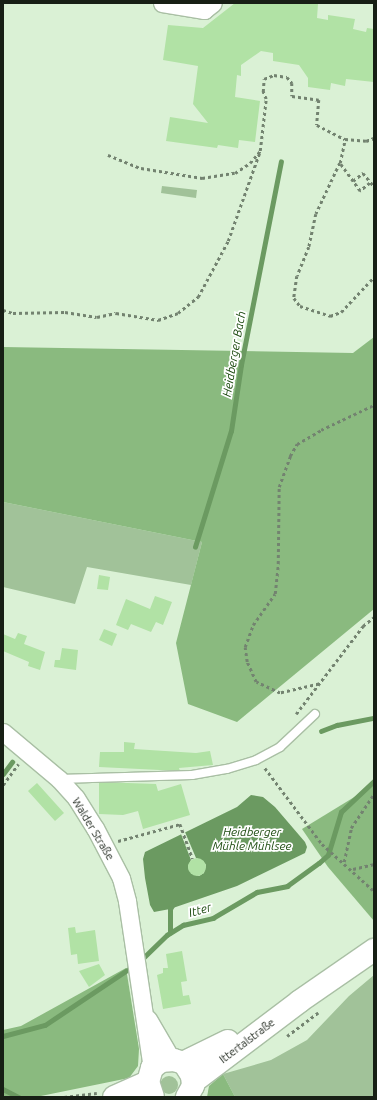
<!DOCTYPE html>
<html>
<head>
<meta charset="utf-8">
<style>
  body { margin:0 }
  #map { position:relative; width:377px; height:1100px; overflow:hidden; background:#daf1d5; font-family:Ubuntu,sans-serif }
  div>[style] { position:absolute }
  .green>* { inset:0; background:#a1c299 }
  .round { border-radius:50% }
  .forest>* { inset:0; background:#8aba7f }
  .water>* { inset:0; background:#6b9a61 }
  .pier>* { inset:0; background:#daf1d5 }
  .stream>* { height:4.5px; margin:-2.25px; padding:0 2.25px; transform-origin:2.25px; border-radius:2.25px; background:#6b9a61 }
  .building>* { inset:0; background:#b1e2a5 }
  .path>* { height:2.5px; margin-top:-1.25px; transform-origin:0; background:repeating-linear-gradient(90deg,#738370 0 3px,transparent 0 6px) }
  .roads { filter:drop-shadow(1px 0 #a9bfa4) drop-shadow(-1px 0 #a9bfa4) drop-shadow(0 1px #a9bfa4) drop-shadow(0 -1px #a9bfa4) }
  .service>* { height:8px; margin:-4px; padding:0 4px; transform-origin:4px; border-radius:4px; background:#fff }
  .minor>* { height:17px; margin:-8.5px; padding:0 8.5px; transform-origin:8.5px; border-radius:8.5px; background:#fff }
  .secondary>* { height:22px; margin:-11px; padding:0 11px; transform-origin:11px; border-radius:11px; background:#fff }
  span { translate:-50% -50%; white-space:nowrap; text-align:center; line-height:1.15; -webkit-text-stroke:3.5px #fff; paint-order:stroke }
  .street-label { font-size:11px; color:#171f15 }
  .water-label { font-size:12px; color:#1c4b0f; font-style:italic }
  .frame { position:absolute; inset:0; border:4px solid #171f15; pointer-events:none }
</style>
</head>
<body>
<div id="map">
  <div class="green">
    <i style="clip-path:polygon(162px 186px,197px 190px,196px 198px,161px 193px)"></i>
    <i style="clip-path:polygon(3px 502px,202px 542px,191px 585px,87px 567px,75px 604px,3px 587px)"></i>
    <i style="clip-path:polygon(374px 975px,374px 1097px,235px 1097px,223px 1074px,271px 1060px,307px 1040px,349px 996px)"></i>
    <i class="round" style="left:160px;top:1076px;width:18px;height:18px"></i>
  </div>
  <div class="forest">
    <i style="clip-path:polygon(374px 337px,374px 609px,237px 722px,188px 704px,176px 643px,202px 542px,3px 502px,3px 347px,353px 353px)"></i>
    <i style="clip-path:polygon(374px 785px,374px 921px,328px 867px,302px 829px)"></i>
    <i style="clip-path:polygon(126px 968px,139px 1049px,138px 1066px,129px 1078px,36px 1097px,3px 1097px,3px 1030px,21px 1026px)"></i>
    <i style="clip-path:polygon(223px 1074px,235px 1097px,207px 1097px,209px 1086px)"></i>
  </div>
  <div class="water">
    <i style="clip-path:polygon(251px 795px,263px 797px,275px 807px,305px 842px,307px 847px,305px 853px,237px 886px,170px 909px,154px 912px,150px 905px,145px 878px,143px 859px,145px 852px,237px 807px)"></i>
  </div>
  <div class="pier">
    <i style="clip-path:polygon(185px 832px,196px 858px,203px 861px,206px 865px,204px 873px,199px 876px,189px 871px,188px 866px,191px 860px,181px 834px)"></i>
  </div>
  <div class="stream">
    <i style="left:195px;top:547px;width:121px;rotate:-72.8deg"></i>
    <i style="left:231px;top:431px;width:67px;rotate:-81.4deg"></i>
    <i style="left:241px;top:365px;width:207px;rotate:-78.9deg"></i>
    <i style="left:321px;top:731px;width:17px;rotate:-21deg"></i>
    <i style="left:337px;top:725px;width:38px;rotate:-11deg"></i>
    <i style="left:3px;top:774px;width:15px;rotate:-53deg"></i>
    <i style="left:170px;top:933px;width:24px;rotate:-90deg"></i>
    <i style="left:170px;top:909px;width:6px;rotate:-59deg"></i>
    <i style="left:141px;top:960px;width:36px;rotate:-44deg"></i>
    <i style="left:167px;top:935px;width:19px;rotate:-32deg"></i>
    <i style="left:183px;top:925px;width:31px;rotate:-13deg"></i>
    <i style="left:213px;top:918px;width:51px;rotate:-30.6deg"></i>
    <i style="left:257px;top:892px;width:31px;rotate:-11deg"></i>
    <i style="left:287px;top:886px;width:39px;rotate:-36deg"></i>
    <i style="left:319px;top:863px;width:12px;rotate:-42deg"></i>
    <i style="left:328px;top:855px;width:45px;rotate:-73.2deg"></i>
    <i style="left:341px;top:812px;width:45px;rotate:-43.2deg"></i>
    <i style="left:3px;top:1036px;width:43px;rotate:-14.7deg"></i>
    <i style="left:45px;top:1025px;width:106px;rotate:-33.8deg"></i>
    <i style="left:3px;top:1089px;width:18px;rotate:27deg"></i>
  </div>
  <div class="building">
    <i style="clip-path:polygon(235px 3px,318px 4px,317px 18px,328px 20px,328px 15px,355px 19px,353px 29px,366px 32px,367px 28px,374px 29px,374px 82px,346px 79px,345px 86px,331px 83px,330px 90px,308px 87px,308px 78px,299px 65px,273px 61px,273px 53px,261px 51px,241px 65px,241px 76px,237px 75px,235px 97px,260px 101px,255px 142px,239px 140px,238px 148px,218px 145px,217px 148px,166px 141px,170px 117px,208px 123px,193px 104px,198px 66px,163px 60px,168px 25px,203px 28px)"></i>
    <i style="clip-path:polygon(99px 575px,110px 577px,108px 590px,97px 589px)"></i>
    <i style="clip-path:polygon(155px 596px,172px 602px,163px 625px,156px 622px,151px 632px,131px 624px,128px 630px,116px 625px,126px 599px,150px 609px)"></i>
    <i style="clip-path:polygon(104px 629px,117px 634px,112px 646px,99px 640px)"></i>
    <i style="clip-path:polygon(18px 633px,27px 636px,24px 644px,45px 652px,40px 670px,28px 666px,29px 662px,3px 651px,3px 634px,15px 639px)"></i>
    <i style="clip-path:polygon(62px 648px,78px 650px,76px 670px,54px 667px,55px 660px,60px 660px)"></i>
    <i style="clip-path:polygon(124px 742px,135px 743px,134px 749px,196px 753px,210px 751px,213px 765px,179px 768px,180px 771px,99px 767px,100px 752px,124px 752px)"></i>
    <i style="clip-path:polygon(99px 782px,156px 784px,158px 791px,181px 784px,190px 815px,143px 829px,138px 811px,123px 815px,99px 814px)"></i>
    <i style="clip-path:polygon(37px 783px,64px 813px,55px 821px,28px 791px)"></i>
    <i class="round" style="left:188px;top:858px;width:18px;height:18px"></i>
    <i style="clip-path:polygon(75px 927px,76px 933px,95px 930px,99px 961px,78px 964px,77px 954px,71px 955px,68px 928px)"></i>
    <i style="clip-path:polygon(182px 951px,187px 981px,181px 982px,183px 996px,189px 995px,191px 1004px,163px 1009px,157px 975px,163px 973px,163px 968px,168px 968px,166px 954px)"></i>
    <i style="clip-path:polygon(99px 964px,105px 975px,89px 987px,79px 971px)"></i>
  </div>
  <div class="path">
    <i style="left:108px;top:155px;width:35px;rotate:22deg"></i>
    <i style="left:141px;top:168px;width:62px;rotate:9.3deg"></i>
    <i style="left:202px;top:178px;width:33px;rotate:-9deg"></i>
    <i style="left:235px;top:173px;width:18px;rotate:-34deg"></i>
    <i style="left:250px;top:163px;width:16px;rotate:-50deg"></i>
    <i style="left:260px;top:151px;width:52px;rotate:-83.4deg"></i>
    <i style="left:266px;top:99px;width:8px;rotate:-113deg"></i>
    <i style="left:263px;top:92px;width:13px;rotate:-86deg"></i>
    <i style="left:264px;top:79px;width:11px;rotate:-22deg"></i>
    <i style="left:274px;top:75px;width:13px;rotate:9deg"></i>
    <i style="left:287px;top:77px;width:8px;rotate:50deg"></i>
    <i style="left:292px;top:83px;width:13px;rotate:90deg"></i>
    <i style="left:292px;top:96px;width:27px;rotate:8deg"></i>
    <i style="left:319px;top:100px;width:25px;rotate:95deg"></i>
    <i style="left:317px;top:125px;width:31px;rotate:27deg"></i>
    <i style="left:345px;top:139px;width:21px;rotate:5deg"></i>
    <i style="left:366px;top:141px;width:9px;rotate:-21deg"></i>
    <i style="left:340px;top:163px;width:25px;rotate:-78deg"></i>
    <i style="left:353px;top:181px;width:13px;rotate:-39deg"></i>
    <i style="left:363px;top:173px;width:17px;rotate:50deg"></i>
    <i style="left:370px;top:183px;width:13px;rotate:141deg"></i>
    <i style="left:360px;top:191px;width:34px;rotate:-126deg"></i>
    <i style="left:340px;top:163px;width:56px;rotate:115.2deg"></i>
    <i style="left:316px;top:214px;width:34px;rotate:102deg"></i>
    <i style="left:309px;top:247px;width:31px;rotate:112deg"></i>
    <i style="left:297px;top:276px;width:22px;rotate:98deg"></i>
    <i style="left:294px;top:298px;width:10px;rotate:53deg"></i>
    <i style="left:300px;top:306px;width:32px;rotate:18deg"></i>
    <i style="left:330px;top:316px;width:12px;rotate:-20deg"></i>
    <i style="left:341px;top:312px;width:48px;rotate:-46.7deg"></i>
    <i style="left:3px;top:310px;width:10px;rotate:17deg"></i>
    <i style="left:13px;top:313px;width:52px;rotate:-1.1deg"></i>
    <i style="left:65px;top:312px;width:32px;rotate:9deg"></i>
    <i style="left:97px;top:317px;width:19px;rotate:-12deg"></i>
    <i style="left:116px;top:313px;width:43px;rotate:9.5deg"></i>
    <i style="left:158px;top:320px;width:21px;rotate:-19deg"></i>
    <i style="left:178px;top:313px;width:26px;rotate:-39deg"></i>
    <i style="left:198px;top:297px;width:64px;rotate:-61.8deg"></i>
    <i style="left:228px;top:241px;width:96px;rotate:-70.4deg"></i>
    <i style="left:319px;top:684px;width:40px;rotate:167deg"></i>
    <i style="left:280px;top:693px;width:26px;rotate:-155deg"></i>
    <i style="left:256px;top:682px;width:22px;rotate:-114deg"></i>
    <i style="left:247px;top:662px;width:15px;rotate:-98deg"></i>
    <i style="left:245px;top:647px;width:23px;rotate:-70deg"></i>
    <i style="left:253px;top:625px;width:38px;rotate:-55deg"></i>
    <i style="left:275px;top:594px;width:30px;rotate:-84deg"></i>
    <i style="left:278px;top:564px;width:77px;rotate:-89.3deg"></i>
    <i style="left:279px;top:487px;width:33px;rotate:-70deg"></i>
    <i style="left:290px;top:456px;width:14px;rotate:-60deg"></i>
    <i style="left:297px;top:444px;width:28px;rotate:-30deg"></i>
    <i style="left:321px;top:430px;width:59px;rotate:-25.3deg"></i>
    <i style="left:296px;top:714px;width:111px;rotate:-52.7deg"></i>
    <i style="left:363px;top:626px;width:14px;rotate:-39deg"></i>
    <i style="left:265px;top:768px;width:95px;rotate:53.1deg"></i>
    <i style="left:322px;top:844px;width:70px;rotate:42.1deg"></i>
    <i style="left:3px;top:785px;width:26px;rotate:-54deg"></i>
    <i style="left:118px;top:841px;width:64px;rotate:-15.3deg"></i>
    <i style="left:180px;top:824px;width:37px;rotate:70deg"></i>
    <i style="left:344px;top:862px;width:35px;rotate:-78deg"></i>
    <i style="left:351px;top:828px;width:41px;rotate:-55.9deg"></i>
    <i style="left:353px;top:869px;width:22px;rotate:-13deg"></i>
    <i style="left:287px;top:1036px;width:39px;rotate:-37deg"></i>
    <i style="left:64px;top:1097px;width:33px;rotate:-7deg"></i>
  </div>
  <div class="roads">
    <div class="service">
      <i style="left:59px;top:779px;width:133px;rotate:-1.7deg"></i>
      <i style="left:192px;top:775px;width:36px;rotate:-10deg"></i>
      <i style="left:227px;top:769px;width:30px;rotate:-17deg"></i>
      <i style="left:256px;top:760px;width:27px;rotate:-28deg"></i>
      <i style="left:280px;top:747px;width:48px;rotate:-43.3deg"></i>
    </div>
    <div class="minor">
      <i style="left:162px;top:3px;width:43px;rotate:9.5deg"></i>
      <i style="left:204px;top:10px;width:11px;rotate:-38deg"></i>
      <i style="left:3px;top:732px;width:73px;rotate:40deg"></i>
      <i style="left:59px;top:779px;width:25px;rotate:48deg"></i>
      <i style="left:76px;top:798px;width:36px;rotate:58deg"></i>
      <i style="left:95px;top:828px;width:56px;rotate:62.5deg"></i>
      <i style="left:121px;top:878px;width:24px;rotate:75deg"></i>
      <i style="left:127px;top:901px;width:169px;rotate:81.5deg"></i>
      <i style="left:148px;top:1019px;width:48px;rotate:59.7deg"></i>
    </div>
    <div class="secondary">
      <i style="left:183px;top:1063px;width:50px;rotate:-26.1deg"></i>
      <i style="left:193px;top:1082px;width:134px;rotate:-37.1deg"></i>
      <i style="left:300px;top:1001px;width:90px;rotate:-34.6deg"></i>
      <i style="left:114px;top:1097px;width:37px;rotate:-24deg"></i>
      <i style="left:153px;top:1097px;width:16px;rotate:-108deg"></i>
      <i style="left:148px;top:1082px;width:15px;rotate:-74deg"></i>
      <i style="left:152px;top:1068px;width:11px;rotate:-38deg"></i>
      <i style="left:161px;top:1061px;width:13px;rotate:-4deg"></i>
      <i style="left:174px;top:1060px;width:10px;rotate:17deg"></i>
      <i style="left:184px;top:1063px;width:15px;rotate:58deg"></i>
      <i style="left:192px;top:1076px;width:10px;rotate:84deg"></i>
      <i style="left:193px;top:1086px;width:13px;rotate:119deg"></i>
    </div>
  </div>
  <div class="street-label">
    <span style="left:93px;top:829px;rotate:59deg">Walder Straße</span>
    <span style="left:247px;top:1041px;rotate:-37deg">Ittertalstraße</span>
  </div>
  <div class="water-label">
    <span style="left:234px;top:354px;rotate:-80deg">Heidberger Bach</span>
    <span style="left:252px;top:839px">Heidberger<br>Mühle Mühlsee</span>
    <span style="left:200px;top:910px;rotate:-16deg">Itter</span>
  </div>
  <div class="frame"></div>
</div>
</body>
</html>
